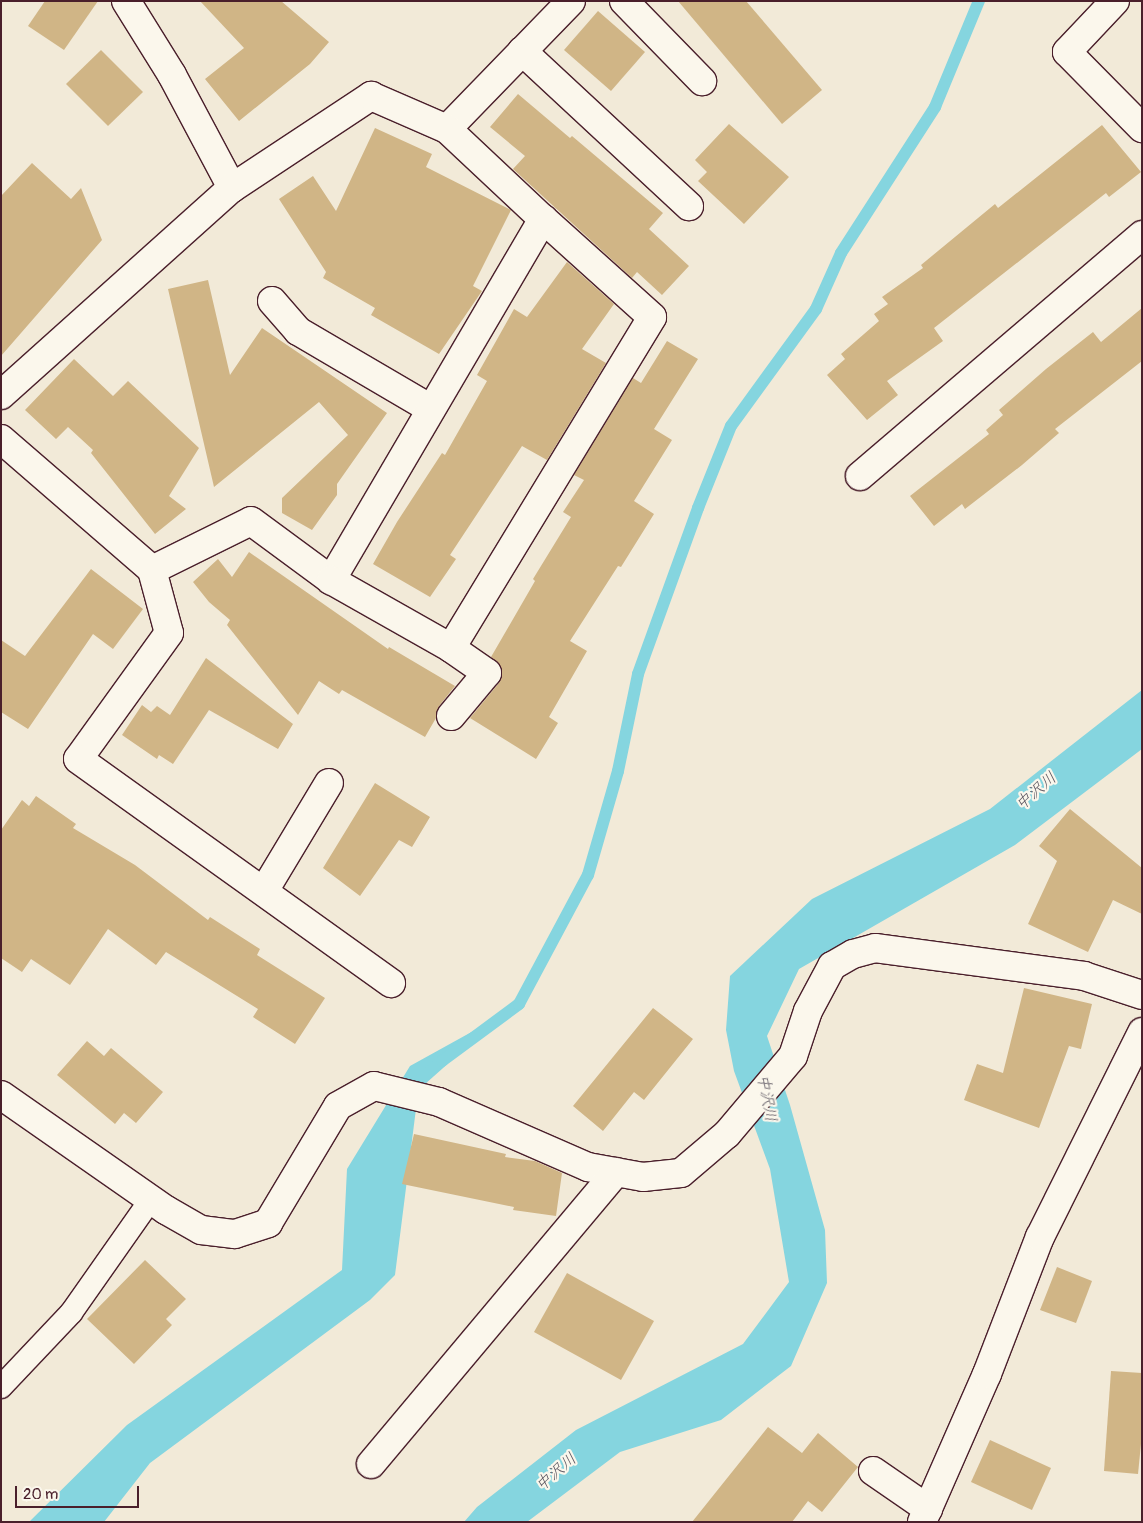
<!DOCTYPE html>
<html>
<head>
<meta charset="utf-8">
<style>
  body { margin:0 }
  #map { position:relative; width:1143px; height:1523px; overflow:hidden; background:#f2ead8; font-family:Pangolin,"Klee One",sans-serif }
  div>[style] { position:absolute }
  .water>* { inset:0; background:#85d5df }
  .stream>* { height:12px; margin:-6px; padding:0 6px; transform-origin:6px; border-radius:6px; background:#85d5df }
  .building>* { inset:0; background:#d0b586 }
  .roads { filter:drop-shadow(1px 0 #4a1f2b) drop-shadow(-1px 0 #4a1f2b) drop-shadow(0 1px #4a1f2b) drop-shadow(0 -1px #4a1f2b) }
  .lane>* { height:22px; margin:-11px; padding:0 11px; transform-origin:11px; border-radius:11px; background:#fbf7ec }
  .street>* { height:28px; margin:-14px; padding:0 14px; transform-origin:14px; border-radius:14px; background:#fbf7ec }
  span { translate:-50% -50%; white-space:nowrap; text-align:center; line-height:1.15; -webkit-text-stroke:4.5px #fbf7ec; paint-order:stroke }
  .water-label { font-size:16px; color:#5c5661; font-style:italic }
  .frame { position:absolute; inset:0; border:2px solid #4a1f2b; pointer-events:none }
  .scale { position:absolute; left:15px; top:1486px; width:124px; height:22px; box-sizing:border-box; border:2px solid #4a1f2b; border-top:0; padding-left:6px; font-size:15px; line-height:18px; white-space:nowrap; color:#4a1f2b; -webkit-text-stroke:4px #fbf7ec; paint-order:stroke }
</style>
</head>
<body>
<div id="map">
  <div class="water">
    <i style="clip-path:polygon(1142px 690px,1142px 749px,1015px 845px,799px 969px,767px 1036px,790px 1105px,825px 1230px,827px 1283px,791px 1366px,721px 1420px,620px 1452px,527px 1522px,464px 1522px,477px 1507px,576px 1430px,743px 1344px,789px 1282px,770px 1169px,734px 1071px,726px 1030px,730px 976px,812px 899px,990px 809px)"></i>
    <i style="clip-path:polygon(495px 1019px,420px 1077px,395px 1275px,370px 1300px,150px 1463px,104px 1522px,29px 1522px,127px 1425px,342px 1270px,347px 1169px,410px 1066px)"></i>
  </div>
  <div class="stream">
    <i style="left:407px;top:1092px;width:47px;rotate:-41.5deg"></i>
    <i style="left:442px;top:1061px;width:96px;rotate:-36.5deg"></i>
    <i style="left:519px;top:1004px;width:146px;rotate:-61.9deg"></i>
    <i style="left:588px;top:875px;width:108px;rotate:-73.9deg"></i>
    <i style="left:618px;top:771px;width:99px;rotate:-78.3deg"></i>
    <i style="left:638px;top:674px;width:177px;rotate:-70.1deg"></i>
    <i style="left:698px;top:508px;width:88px;rotate:-68.1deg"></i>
    <i style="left:731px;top:426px;width:145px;rotate:-54deg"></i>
    <i style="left:816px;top:309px;width:61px;rotate:-65.9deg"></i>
    <i style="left:841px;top:253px;width:174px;rotate:-57.2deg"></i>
    <i style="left:935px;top:107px;width:115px;rotate:-67.5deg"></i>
  </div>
  <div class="building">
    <i style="clip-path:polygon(45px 1px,98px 1px,64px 50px,28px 26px)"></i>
    <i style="clip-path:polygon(200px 1px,281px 1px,329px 42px,310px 64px,239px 121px,205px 79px,244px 48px)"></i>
    <i style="clip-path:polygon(678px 1px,746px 1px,822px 90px,782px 124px)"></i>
    <i style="clip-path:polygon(598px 11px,645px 52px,611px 91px,564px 50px)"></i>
    <i style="clip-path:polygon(101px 50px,143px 92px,108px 126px,66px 84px)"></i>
    <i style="clip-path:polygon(518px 94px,570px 138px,572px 136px,663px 213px,649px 229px,689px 266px,662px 295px,637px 272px,632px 278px,513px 169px,525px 156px,490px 127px)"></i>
    <i style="clip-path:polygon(729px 124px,789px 177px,744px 224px,698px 181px,707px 172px,695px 160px)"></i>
    <i style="clip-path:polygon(1102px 125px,1141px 172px,1109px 197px,1106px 193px,934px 328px,943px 341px,887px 381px,898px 395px,867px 420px,827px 375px,845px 359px,841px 354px,879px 321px,874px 314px,888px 304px,882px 297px,923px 268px,921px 265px,995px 204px,998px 208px)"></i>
    <i style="clip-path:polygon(375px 128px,432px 154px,426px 167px,511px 210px,473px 286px,482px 291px,439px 354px,371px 315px,375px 308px,323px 278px,326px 272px,279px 199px,313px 176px,336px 211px)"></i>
    <i style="clip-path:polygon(32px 163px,71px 199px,81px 188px,102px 240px,1px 356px,1px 196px)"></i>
    <i style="clip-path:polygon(567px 262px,614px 304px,582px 349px,606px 363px,547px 460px,522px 446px,450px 555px,456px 559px,430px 597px,373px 564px,397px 522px,442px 453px,445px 455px,487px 381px,477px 375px,514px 309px,527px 317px)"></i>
    <i style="clip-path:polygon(208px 280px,230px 375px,262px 328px,387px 413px,337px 484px,337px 495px,312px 530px,282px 513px,282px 498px,348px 435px,319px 402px,214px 487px,168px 289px)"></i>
    <i style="clip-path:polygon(1142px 308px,1142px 361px,1055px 429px,1059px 433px,1022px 465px,965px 509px,962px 504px,934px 526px,910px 496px,989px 434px,986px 430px,1003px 415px,999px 410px,1046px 369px,1093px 332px,1101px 342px)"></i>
    <i style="clip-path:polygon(667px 341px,698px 359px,654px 429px,672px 440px,634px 501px,654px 514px,621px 567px,618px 566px,570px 641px,587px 651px,549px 717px,558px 723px,536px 759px,470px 718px,499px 683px,502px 676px,501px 667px,491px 657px,535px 581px,533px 579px,571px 517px,563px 512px,584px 480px,574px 475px,633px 378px,641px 383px)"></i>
    <i style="clip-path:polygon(74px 359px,113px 396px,128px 381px,199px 448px,169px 496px,186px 509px,155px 534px,91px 453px,93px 450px,68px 427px,56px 439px,25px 410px)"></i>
    <i style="clip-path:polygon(249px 552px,388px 649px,389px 647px,455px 686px,439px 706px,436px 718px,425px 737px,342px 690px,339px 694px,319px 681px,298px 715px,227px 625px,230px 620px,209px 602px,193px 582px,218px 559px,232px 577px)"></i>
    <i style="clip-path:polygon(91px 569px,143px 609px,113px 649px,93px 634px,28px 729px,1px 712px,1px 640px,25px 656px)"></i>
    <i style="clip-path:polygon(206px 658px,293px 724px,278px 749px,209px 710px,173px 764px,159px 755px,157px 759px,122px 735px,142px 705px,151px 712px,157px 706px,170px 715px)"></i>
    <i style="clip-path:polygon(375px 783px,430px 817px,412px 847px,399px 840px,360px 896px,323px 868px)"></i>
    <i style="clip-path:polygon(36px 796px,76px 824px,73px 828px,135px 865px,208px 920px,210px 917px,260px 949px,257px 955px,325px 998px,295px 1044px,253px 1017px,258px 1009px,166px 952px,156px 965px,108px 929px,70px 985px,31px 959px,22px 972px,1px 958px,1px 830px,22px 800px,29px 806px)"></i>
    <i style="clip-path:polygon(1070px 809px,1142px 868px,1142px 914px,1113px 900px,1088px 952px,1028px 924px,1057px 861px,1039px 846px)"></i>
    <i style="clip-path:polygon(1024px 988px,1092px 1004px,1081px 1049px,1069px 1046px,1039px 1128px,964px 1100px,977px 1064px,1003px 1073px)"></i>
    <i style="clip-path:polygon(653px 1008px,693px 1039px,644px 1100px,634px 1092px,603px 1131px,573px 1106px)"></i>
    <i style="clip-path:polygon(87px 1041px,104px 1056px,111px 1048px,163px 1092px,136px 1123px,124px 1113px,115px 1124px,57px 1075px)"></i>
    <i style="clip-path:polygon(414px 1134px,506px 1154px,505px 1157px,535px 1161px,562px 1173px,556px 1216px,513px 1210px,514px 1207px,402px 1184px)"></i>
    <i style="clip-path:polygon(145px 1260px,186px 1299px,166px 1319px,172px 1325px,134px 1364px,87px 1319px)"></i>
    <i style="clip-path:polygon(1057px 1267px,1092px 1281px,1076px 1323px,1040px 1310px)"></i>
    <i style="clip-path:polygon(567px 1273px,654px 1321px,621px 1380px,534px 1332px)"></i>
    <i style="clip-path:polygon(1111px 1371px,1142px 1373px,1142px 1434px,1138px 1474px,1104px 1471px)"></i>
    <i style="clip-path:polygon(768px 1427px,802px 1453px,818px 1433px,858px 1467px,822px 1512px,808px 1501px,792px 1522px,692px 1522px)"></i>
    <i style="clip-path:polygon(990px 1440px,1051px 1468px,1032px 1510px,971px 1482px)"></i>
  </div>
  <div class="roads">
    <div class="lane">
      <i style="left:1px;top:1387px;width:102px;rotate:-46.6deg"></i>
      <i style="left:71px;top:1313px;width:139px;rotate:-54.9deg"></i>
    </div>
    <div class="street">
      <i style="left:126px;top:1px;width:87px;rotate:58.1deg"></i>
      <i style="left:172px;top:75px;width:128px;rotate:62deg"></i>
      <i style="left:624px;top:1px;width:112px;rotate:45.7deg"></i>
      <i style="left:1115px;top:1px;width:70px;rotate:133.3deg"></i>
      <i style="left:1067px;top:52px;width:107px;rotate:45.4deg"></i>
      <i style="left:522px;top:51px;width:228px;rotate:42.9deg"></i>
      <i style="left:447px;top:129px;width:178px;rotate:-45.9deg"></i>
      <i style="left:272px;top:301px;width:40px;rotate:49deg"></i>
      <i style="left:298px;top:331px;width:154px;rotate:30.4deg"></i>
      <i style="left:1px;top:395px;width:310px;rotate:-41.9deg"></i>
      <i style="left:232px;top:188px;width:167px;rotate:-33.5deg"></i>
      <i style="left:371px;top:96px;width:83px;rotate:23.5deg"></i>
      <i style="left:447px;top:129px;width:132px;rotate:43.2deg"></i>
      <i style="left:543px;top:219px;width:419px;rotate:120.4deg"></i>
      <i style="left:1px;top:439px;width:200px;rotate:40.9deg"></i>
      <i style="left:152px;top:570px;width:65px;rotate:74.9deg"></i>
      <i style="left:169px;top:633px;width:155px;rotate:125.8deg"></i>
      <i style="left:78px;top:759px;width:385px;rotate:35.6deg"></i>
      <i style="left:860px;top:476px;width:371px;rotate:-40.5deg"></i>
      <i style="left:152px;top:570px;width:110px;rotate:-26.3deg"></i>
      <i style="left:251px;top:521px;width:99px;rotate:36.4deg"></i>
      <i style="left:331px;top:580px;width:138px;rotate:29.5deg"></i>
      <i style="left:451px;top:716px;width:56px;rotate:-50.1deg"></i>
      <i style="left:487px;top:673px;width:44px;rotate:-145.2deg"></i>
      <i style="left:451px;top:648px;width:387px;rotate:-58.7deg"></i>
      <i style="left:652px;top:317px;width:147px;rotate:-138deg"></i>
      <i style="left:264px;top:891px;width:126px;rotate:-59deg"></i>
      <i style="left:1px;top:1095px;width:201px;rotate:34.9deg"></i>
      <i style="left:166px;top:1210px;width:40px;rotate:29.7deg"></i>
      <i style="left:201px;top:1230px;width:34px;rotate:7deg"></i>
      <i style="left:235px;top:1234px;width:35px;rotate:-18deg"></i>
      <i style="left:268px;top:1223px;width:136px;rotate:-59.1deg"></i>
      <i style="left:338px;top:1106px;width:41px;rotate:-29.1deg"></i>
      <i style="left:374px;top:1086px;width:67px;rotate:13.8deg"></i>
      <i style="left:439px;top:1102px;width:163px;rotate:23.6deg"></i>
      <i style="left:588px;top:1167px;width:56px;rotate:10.3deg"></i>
      <i style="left:643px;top:1177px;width:38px;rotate:-6deg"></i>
      <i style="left:681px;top:1173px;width:60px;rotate:-40.3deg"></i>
      <i style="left:727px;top:1134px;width:102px;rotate:-49.8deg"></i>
      <i style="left:793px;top:1056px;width:47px;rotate:-71.6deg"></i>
      <i style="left:808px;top:1011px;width:51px;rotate:-61.9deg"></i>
      <i style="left:832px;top:966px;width:24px;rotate:-30deg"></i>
      <i style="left:853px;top:954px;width:23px;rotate:-15deg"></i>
      <i style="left:875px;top:948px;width:211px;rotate:7.6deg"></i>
      <i style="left:1084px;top:976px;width:61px;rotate:18.1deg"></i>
      <i style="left:371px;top:1464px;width:381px;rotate:-50deg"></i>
      <i style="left:873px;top:1471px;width:67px;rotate:34.6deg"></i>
      <i style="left:922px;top:1522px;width:162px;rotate:-66.3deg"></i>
      <i style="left:987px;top:1374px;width:147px;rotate:-68.9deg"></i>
      <i style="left:1040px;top:1237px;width:229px;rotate:-63.5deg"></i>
    </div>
  </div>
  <div class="water-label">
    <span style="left:1036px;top:791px;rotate:-41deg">中沢川</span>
    <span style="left:767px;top:1098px;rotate:80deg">中沢川</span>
    <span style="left:556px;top:1472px;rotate:-41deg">中沢川</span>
  </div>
  <div class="frame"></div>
  <div class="scale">20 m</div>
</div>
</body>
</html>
